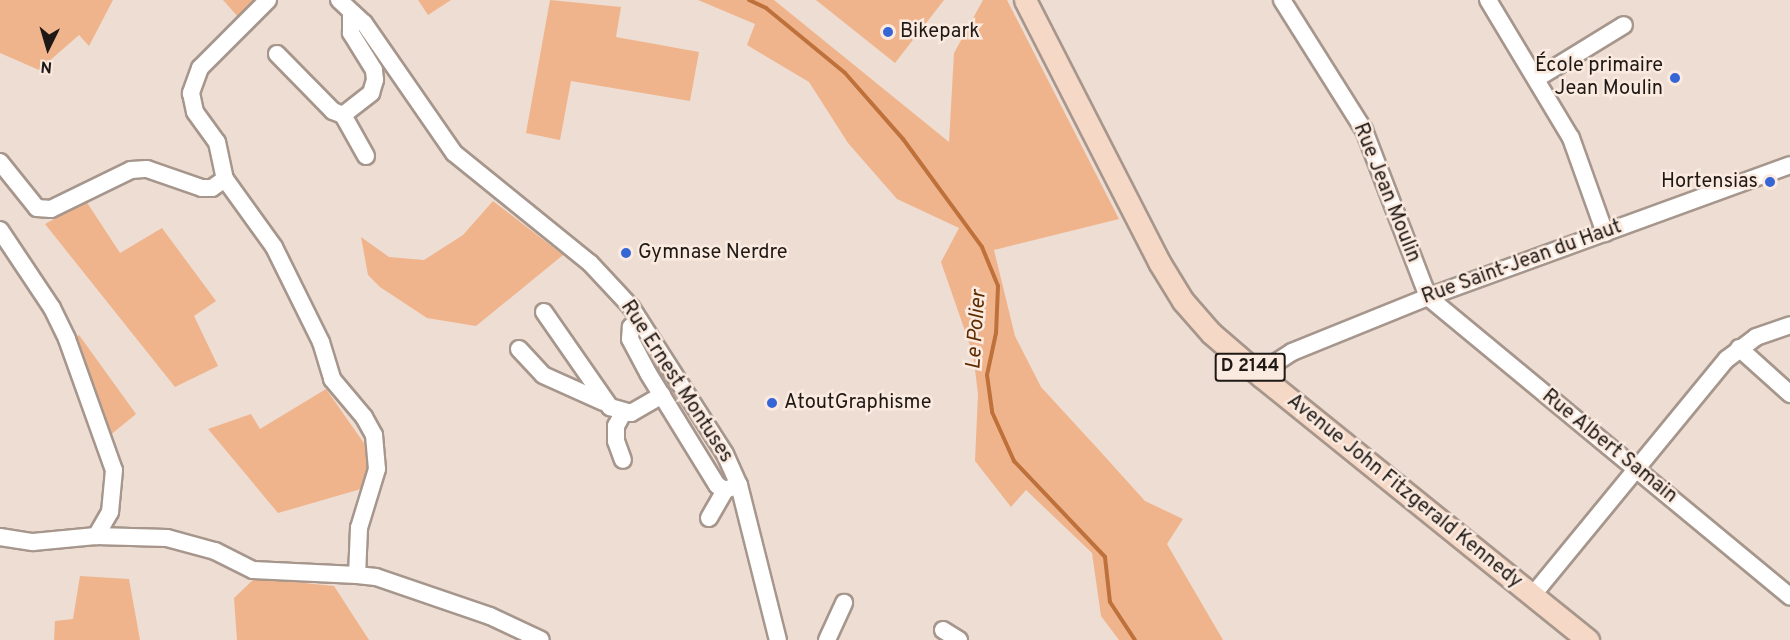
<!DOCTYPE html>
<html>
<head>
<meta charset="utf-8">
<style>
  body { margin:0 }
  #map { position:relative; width:1790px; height:640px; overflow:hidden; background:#edddd2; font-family:Overpass,sans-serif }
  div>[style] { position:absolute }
  .green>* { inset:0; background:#f0b48d }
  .stream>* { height:4px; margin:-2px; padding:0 2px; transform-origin:2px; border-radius:2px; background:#be713b }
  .roads { filter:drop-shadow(2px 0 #a6968c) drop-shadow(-2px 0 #a6968c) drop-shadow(0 2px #a6968c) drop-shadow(0 -2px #a6968c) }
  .minor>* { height:16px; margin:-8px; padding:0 8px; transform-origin:8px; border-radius:8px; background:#fff }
  .major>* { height:21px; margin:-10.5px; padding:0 10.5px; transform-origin:10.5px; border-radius:10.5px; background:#f5d8c5 }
  .dots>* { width:16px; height:16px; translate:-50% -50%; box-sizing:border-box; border:3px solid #fbeadf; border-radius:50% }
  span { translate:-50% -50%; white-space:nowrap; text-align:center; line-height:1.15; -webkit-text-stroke:5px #fbeadf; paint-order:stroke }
  .shield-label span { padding:2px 4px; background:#fbeadf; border:2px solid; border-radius:4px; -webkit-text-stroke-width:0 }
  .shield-label { font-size:18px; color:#1f1916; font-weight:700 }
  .poi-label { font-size:20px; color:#1f1916 }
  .left { translate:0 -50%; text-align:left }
  .right { translate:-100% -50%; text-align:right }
  .street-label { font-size:20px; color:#1f1916 }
  .water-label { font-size:21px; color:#5d2b00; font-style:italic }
  .north { position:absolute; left:18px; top:18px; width:60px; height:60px; -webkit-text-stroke:4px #fbeadf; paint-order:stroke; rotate:185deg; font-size:16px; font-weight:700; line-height:24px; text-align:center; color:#1f1916 }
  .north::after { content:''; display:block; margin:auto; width:21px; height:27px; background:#1f1916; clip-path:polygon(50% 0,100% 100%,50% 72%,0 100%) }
</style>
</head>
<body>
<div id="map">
  <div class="green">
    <i style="clip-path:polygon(0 0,113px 0,89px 46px,79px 35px,39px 70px,0 53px)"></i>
    <i style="clip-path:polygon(223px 0,257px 0,239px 18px)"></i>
    <i style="clip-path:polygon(418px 0,451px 0,428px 15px)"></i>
    <i style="clip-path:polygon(550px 0,621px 7px,616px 37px,699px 52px,690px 101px,571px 81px,560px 140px,526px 133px)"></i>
    <i style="clip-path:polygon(698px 0,774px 0,949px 142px,954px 53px,983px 0,1007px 0,1119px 219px,994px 250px,1015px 336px,1041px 387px,1098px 449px,1145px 501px,1183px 519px,1167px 544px,1223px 640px,1119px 640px,1101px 616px,1092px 553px,1026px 490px,1011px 507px,975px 461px,978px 394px,973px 354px,941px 262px,959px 228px,897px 199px,848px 143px,809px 82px,747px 45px,755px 24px)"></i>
    <i style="clip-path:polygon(816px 0,944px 0,895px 63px)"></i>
    <i style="clip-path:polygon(86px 201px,120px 253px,162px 228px,216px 301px,194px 316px,218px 366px,175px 387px,45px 224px)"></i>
    <i style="clip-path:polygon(493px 201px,563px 255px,476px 326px,427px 318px,380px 287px,368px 275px,361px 237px,389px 257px,424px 260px,463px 235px)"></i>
    <i style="clip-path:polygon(79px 335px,136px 414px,108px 437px,73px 338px)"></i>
    <i style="clip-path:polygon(326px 389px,366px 446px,368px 471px,361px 489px,278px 513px,208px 429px,251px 414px,260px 429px)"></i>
    <i style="clip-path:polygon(80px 576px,129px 579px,140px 640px,54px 640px,55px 621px,73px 619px)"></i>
    <i style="clip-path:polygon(255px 578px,334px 586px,369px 640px,237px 640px,234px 598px)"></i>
  </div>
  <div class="stream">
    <i style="left:749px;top:0;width:19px;rotate:25deg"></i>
    <i style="left:766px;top:8px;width:102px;rotate:39.4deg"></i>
    <i style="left:845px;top:73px;width:88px;rotate:48.7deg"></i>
    <i style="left:903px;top:139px;width:134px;rotate:53.8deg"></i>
    <i style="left:982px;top:247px;width:42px;rotate:67.7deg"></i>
    <i style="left:998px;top:286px;width:47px;rotate:92.4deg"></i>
    <i style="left:996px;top:333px;width:43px;rotate:102.1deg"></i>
    <i style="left:987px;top:375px;width:37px;rotate:82deg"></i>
    <i style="left:992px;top:412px;width:54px;rotate:65.8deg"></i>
    <i style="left:1014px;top:461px;width:132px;rotate:46.5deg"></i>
    <i style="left:1105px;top:557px;width:45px;rotate:83.7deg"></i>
    <i style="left:1110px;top:602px;width:45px;rotate:56.7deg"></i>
  </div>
  <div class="roads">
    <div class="minor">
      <i style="left:268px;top:0;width:96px;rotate:135deg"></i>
      <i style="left:200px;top:68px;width:27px;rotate:110deg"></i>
      <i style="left:191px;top:93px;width:19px;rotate:78deg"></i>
      <i style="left:195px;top:112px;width:37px;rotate:54deg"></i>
      <i style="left:217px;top:142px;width:38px;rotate:78deg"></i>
      <i style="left:225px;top:179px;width:84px;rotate:54.2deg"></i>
      <i style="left:274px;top:247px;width:106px;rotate:63.7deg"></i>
      <i style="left:321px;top:342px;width:39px;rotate:73deg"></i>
      <i style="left:332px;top:379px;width:50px;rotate:49.9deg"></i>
      <i style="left:364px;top:417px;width:21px;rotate:61deg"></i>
      <i style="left:374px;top:435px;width:34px;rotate:85deg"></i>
      <i style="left:377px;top:469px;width:62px;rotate:107deg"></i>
      <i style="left:359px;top:528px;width:47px;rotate:92.4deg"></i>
      <i style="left:357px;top:575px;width:19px;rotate:6deg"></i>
      <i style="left:376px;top:577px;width:120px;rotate:18.9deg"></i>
      <i style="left:490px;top:616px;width:56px;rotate:25.2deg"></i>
      <i style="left:339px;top:0;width:34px;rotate:43deg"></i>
      <i style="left:364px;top:23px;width:158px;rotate:55.3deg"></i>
      <i style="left:454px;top:153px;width:175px;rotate:39deg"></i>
      <i style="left:590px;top:263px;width:60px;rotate:47deg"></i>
      <i style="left:631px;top:307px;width:174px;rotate:57.4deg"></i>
      <i style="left:725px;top:454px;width:34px;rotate:66deg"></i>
      <i style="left:739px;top:485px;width:160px;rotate:75.9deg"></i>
      <i style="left:1282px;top:0;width:154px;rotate:57.8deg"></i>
      <i style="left:1364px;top:130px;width:179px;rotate:69deg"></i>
      <i style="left:1428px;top:297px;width:470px;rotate:39.6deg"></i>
      <i style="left:1488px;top:0;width:161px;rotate:59deg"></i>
      <i style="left:1571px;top:138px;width:101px;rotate:70.3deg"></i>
      <i style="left:277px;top:54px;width:80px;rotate:45.5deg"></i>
      <i style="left:333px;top:111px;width:11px;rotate:22deg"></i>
      <i style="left:343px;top:115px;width:36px;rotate:-38deg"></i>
      <i style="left:371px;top:93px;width:14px;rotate:-73deg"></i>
      <i style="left:375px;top:80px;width:10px;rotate:-96deg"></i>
      <i style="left:374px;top:70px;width:44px;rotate:-121.9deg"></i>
      <i style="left:351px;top:33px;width:21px;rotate:-90deg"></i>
      <i style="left:1536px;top:79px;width:103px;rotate:-31.5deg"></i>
      <i style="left:343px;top:115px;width:47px;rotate:60.7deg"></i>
      <i style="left:0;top:162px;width:59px;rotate:51.2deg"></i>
      <i style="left:37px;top:208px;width:14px;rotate:4deg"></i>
      <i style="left:51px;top:209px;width:89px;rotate:-26deg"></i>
      <i style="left:131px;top:170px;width:16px;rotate:-4deg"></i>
      <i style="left:147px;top:169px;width:58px;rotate:19.1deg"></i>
      <i style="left:202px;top:188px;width:10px"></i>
      <i style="left:212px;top:188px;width:16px;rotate:-35deg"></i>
      <i style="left:0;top:230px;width:94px;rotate:56.3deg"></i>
      <i style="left:52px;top:308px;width:34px;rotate:64deg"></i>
      <i style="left:67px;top:339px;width:139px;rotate:70.3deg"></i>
      <i style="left:114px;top:470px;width:42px;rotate:95.4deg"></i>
      <i style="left:110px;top:512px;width:28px;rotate:120deg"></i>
      <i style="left:544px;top:312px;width:116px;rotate:55.2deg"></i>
      <i style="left:610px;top:407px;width:22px;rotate:16deg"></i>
      <i style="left:631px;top:413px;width:36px;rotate:-30deg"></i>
      <i style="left:639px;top:320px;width:11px;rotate:139deg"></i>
      <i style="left:631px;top:327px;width:12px;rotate:95deg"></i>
      <i style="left:630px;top:339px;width:38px;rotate:62deg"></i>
      <i style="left:648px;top:373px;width:132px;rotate:58.4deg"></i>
      <i style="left:717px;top:485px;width:9px;rotate:32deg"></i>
      <i style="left:725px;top:490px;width:15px;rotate:-20deg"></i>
      <i style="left:1739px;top:348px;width:69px;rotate:42deg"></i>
      <i style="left:519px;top:349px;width:35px;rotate:47deg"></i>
      <i style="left:543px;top:375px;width:66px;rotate:24.2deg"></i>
      <i style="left:1262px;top:377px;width:12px;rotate:-55deg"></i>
      <i style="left:1269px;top:367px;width:27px;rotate:-33deg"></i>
      <i style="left:1292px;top:352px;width:147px;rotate:-22deg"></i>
      <i style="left:1428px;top:297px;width:385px;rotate:-20deg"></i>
      <i style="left:623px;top:413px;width:15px;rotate:118deg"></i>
      <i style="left:616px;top:426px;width:15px;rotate:90deg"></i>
      <i style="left:616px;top:441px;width:20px;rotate:70deg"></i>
      <i style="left:709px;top:518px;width:32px;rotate:-60deg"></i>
      <i style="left:0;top:537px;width:33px;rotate:9deg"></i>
      <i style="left:33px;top:542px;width:63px;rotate:-5.4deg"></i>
      <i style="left:96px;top:536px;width:71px;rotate:1.6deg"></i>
      <i style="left:167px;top:538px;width:50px;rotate:15.2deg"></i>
      <i style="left:215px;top:551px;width:42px;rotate:26.6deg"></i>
      <i style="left:253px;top:570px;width:104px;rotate:2.8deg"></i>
      <i style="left:1532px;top:596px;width:307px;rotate:-50.6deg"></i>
      <i style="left:1727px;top:359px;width:36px;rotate:-37deg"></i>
      <i style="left:1756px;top:337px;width:36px;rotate:-19deg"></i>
      <i style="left:943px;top:630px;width:19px;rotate:32deg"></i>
      <i style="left:827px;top:640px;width:41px;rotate:-65.3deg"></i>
    </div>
    <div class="major">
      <i style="left:1025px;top:0;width:294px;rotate:62.9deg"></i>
      <i style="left:1159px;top:262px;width:46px;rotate:58.4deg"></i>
      <i style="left:1183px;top:301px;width:43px;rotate:48.8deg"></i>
      <i style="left:1211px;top:333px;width:67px;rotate:40.8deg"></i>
      <i style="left:1262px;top:377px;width:419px;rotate:38.9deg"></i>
    </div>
  </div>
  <div class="dots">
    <i style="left:888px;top:32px;background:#3666d6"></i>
    <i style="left:1675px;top:78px;background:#3666d6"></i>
    <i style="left:1770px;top:182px;background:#3666d6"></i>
    <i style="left:626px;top:253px;background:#3666d6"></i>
    <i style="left:772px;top:403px;background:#3666d6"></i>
  </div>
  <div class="shield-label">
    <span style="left:1250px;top:367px">D 2144</span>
  </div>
  <div class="poi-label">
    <span class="left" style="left:900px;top:32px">Bikepark</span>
    <span class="right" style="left:1663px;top:78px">École primaire<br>Jean Moulin</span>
    <span class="right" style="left:1758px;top:182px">Hortensias</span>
    <span class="left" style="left:638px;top:253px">Gymnase Nerdre</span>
    <span class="left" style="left:784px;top:403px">AtoutGraphisme</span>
  </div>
  <div class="street-label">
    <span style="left:1386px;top:193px;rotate:68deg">Rue Jean Moulin</span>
    <span style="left:1522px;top:263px;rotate:-20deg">Rue Saint-Jean du Haut</span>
    <span style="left:676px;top:382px;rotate:57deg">Rue Ernest Montuses</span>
    <span style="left:1609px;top:447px;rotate:39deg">Rue Albert Samain</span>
    <span style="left:1404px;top:492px;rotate:39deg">Avenue John Fitzgerald Kennedy</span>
  </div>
  <div class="water-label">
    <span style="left:977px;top:330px;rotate:-86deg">Le Polier</span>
  </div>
  <div class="north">N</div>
</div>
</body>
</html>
